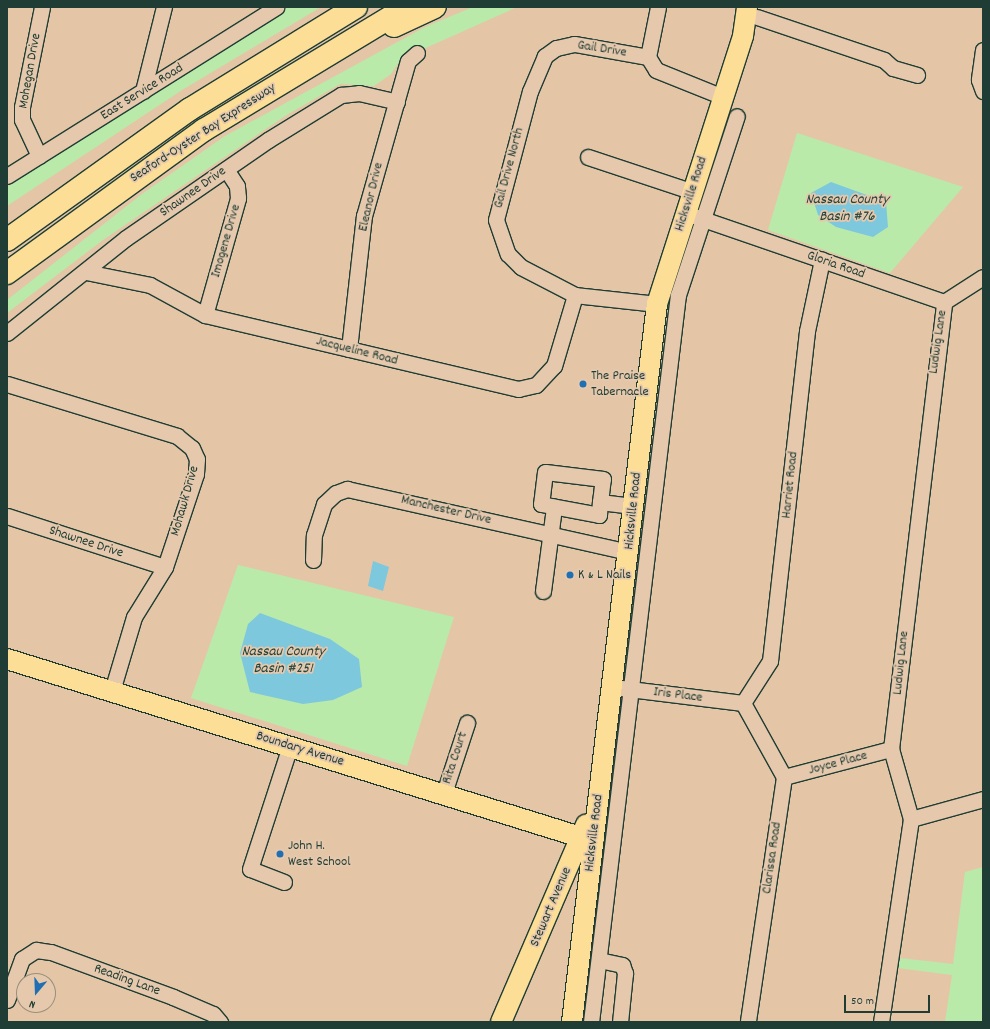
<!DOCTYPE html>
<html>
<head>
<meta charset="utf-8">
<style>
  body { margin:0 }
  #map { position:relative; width:990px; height:1029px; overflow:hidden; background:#e4c6a7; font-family:Dekko,sans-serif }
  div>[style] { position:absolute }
  .green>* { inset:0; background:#b9eaaa }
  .water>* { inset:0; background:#7dc8dd }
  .roads { filter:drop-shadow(1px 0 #1f3d34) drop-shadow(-1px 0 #1f3d34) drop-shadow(0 1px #1f3d34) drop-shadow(0 -1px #1f3d34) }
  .minor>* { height:15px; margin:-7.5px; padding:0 7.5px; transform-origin:7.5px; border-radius:7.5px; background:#e6c8ad }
  .major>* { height:20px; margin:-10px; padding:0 10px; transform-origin:10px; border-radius:10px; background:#fdde96 }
  .highway>* { height:22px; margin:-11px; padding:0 11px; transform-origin:11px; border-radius:11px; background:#fdde96 }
  .dots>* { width:11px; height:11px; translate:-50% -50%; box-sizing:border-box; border:2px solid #e6c8ad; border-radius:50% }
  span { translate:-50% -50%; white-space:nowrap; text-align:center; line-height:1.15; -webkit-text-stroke:3.5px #e6c8ad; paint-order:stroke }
  .street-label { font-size:14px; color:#1f3d34 }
  .poi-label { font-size:14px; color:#1f3d34 }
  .left { translate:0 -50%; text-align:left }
  .water-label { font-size:15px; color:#24443c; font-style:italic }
  .frame { position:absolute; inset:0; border:8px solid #1f3d34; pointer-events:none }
  .north { position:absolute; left:16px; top:973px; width:40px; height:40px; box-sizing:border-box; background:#e6c8ad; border:1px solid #96907d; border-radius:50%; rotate:199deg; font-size:11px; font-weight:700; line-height:16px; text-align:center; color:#1f3d34 }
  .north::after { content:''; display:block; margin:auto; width:14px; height:18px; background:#1f6fb2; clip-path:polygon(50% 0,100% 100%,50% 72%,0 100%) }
  .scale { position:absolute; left:844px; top:995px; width:86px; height:18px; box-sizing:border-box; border:2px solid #1f3d34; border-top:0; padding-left:5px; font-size:12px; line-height:14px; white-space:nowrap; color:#1f3d34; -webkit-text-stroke:3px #e6c8ad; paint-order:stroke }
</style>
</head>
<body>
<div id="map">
  <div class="green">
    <i style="clip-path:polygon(286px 7px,321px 7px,182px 90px,7px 206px,7px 187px)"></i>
    <i style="clip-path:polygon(473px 7px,517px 7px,401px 59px,391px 74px,374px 86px,340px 84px,285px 116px,103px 240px,7px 313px,7px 300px,142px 194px,225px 136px,425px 27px)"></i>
    <i style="clip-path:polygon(797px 133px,963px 187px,890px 273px,768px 230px)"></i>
    <i style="clip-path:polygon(238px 565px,454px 617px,407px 766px,191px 698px)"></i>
    <i style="clip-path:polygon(983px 867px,983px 1022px,945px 1022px,952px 975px,890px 967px,891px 957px,953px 964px,965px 872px)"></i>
  </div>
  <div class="water">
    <i style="clip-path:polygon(831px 182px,886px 202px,888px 227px,873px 237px,836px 227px,818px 215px,811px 193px)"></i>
    <i style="clip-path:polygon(373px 561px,389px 567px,383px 591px,368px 586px)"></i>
    <i style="clip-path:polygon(260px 613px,330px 639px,359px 659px,362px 687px,333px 700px,303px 704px,250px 692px,240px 653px,248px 624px)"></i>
  </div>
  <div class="roads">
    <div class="minor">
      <i style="left:658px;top:7px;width:51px;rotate:101.3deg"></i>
      <i style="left:648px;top:57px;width:15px;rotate:58deg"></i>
      <i style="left:656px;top:70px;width:72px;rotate:21.9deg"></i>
      <i style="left:757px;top:17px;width:134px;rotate:18.7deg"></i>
      <i style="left:884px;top:60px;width:12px;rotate:42deg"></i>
      <i style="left:893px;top:68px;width:25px;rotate:16deg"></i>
      <i style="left:983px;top:50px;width:30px;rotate:98deg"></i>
      <i style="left:979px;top:80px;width:12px;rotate:70deg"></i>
      <i style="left:648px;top:57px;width:75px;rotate:-170deg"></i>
      <i style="left:574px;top:44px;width:18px;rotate:167deg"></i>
      <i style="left:556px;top:48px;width:14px;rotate:144deg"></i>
      <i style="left:545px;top:56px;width:38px;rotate:113deg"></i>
      <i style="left:530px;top:91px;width:133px;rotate:104.8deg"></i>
      <i style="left:496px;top:220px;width:36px;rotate:71deg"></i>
      <i style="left:508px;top:254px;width:18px;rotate:45deg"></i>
      <i style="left:521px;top:267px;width:61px;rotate:27.4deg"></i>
      <i style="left:575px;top:295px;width:82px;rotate:6.3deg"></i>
      <i style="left:143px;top:91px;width:87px;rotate:-76deg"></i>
      <i style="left:39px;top:156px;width:40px;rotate:-115deg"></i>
      <i style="left:22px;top:120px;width:13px;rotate:-90deg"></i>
      <i style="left:22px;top:107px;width:102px;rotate:-78.7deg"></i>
      <i style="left:588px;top:157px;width:108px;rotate:18.3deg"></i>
      <i style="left:7px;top:176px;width:318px;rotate:-32.1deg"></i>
      <i style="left:694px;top:216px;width:264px;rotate:19deg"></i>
      <i style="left:944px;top:302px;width:46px;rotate:-32.7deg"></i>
      <i style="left:86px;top:272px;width:65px;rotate:11.5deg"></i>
      <i style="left:150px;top:285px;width:63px;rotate:28.6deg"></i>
      <i style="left:205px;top:315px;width:322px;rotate:13.3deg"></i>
      <i style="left:518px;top:389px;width:18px;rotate:-13deg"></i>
      <i style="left:536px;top:385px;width:26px;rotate:-47deg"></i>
      <i style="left:554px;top:366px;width:74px;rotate:-73.5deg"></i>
      <i style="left:205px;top:315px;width:122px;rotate:-74.2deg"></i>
      <i style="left:238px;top:198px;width:12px;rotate:-95deg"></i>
      <i style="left:237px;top:186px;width:20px;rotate:-123deg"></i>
      <i style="left:7px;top:333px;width:152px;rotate:-38.6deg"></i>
      <i style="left:126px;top:238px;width:173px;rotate:-34.6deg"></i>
      <i style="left:268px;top:140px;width:86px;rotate:-31.7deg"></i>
      <i style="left:341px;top:95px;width:18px;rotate:-6deg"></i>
      <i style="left:359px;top:93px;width:39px;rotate:13deg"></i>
      <i style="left:349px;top:349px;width:134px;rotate:-83.6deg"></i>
      <i style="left:364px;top:216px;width:161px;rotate:-74.2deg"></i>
      <i style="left:408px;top:61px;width:12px;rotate:-42deg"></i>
      <i style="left:7px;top:384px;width:178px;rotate:17deg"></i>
      <i style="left:177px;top:436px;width:19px;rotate:39deg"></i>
      <i style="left:192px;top:448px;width:12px;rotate:66deg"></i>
      <i style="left:197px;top:459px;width:15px;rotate:94deg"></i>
      <i style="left:196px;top:474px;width:98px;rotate:108.4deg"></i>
      <i style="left:165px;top:567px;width:59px;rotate:121.8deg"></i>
      <i style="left:134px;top:617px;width:77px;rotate:106.6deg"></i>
      <i style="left:600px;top:502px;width:23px;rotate:-83deg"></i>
      <i style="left:603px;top:479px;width:58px;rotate:-173.1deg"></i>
      <i style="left:545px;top:472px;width:32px;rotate:97deg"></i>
      <i style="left:541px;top:504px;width:59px;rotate:10.7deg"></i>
      <i style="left:599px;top:515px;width:13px;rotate:-86deg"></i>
      <i style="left:600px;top:502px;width:33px;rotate:7deg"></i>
      <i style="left:7px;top:516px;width:166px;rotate:17.9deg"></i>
      <i style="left:313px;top:560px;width:25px;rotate:-88deg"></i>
      <i style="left:314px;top:535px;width:33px;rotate:-72deg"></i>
      <i style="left:324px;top:504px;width:16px;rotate:-43deg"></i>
      <i style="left:336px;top:493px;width:12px;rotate:-20deg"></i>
      <i style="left:347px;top:489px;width:288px;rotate:12.6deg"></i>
      <i style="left:543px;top:591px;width:85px;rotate:-82.5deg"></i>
      <i style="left:613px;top:687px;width:131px;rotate:7deg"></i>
      <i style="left:743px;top:703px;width:50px;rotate:-57.3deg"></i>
      <i style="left:770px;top:661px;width:332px;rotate:-83.6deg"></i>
      <i style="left:807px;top:331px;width:73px;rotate:-78.1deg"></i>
      <i style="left:743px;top:703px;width:85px;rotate:61deg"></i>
      <i style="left:784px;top:777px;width:248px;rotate:98.4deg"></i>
      <i style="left:784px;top:777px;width:111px;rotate:-14.7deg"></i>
      <i style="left:444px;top:793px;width:74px;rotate:-71.8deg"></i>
      <i style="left:911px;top:819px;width:75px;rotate:-15.5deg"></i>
      <i style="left:284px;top:882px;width:36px;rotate:-159deg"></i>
      <i style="left:250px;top:869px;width:129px;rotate:-72deg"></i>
      <i style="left:599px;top:960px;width:24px;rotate:12deg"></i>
      <i style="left:622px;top:965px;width:9px;rotate:69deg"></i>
      <i style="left:625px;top:973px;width:49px;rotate:95.8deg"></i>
      <i style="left:7px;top:1000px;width:44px;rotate:-69.9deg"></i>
      <i style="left:22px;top:959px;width:17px;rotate:-33deg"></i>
      <i style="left:36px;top:950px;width:15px;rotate:8deg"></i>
      <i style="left:51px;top:952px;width:130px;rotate:20.2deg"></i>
      <i style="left:173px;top:997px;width:43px;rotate:23deg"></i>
      <i style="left:213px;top:1014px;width:11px;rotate:49deg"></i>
      <i style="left:591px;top:1022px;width:732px;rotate:-83.18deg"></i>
      <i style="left:678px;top:295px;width:188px;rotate:-71.8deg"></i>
      <i style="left:881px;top:1022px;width:205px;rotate:-81.6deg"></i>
      <i style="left:911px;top:819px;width:73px;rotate:-105.9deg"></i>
      <i style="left:891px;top:749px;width:450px;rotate:-83.2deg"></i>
    </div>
    <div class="major">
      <i style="left:7px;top:659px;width:614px;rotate:17.25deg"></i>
      <i style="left:501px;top:1022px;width:215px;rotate:-66.7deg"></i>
      <i style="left:572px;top:1022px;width:723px;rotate:-83.25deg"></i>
      <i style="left:657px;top:304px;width:281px;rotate:-72.2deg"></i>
      <i style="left:743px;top:36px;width:29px;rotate:-82deg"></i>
    </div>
    <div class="highway">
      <i style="left:394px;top:26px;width:45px;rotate:-24.9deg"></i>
      <i style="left:7px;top:240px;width:225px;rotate:-35.6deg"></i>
      <i style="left:190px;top:109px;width:195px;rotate:-31.6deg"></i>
      <i style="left:7px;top:273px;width:243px;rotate:-36deg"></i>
      <i style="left:204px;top:130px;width:237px;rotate:-31.2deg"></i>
    </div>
  </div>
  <div class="dots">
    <i style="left:583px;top:384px;background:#1f6fb2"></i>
    <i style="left:570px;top:575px;background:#1f6fb2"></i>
    <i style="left:280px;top:854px;background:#1f6fb2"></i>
  </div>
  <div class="street-label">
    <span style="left:602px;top:49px;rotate:9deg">Gail Drive</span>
    <span style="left:30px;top:71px;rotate:-80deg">Mohegan Drive</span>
    <span style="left:142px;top:92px;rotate:-32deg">East Service Road</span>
    <span style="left:203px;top:133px;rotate:-33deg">Seaford-Oyster Bay Expressway</span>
    <span style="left:509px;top:168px;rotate:-75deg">Gail Drive North</span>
    <span style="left:193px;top:192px;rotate:-35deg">Shawnee Drive</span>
    <span style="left:691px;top:194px;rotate:-72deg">Hicksville Road</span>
    <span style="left:371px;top:197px;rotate:-77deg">Eleanor Drive</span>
    <span style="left:226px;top:241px;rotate:-74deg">Imogene Drive</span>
    <span style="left:836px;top:265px;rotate:19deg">Gloria Road</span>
    <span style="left:938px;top:342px;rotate:-82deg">Ludwig Lane</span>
    <span style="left:357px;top:351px;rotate:14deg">Jacqueline Road</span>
    <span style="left:790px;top:485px;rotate:-84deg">Harriet Road</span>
    <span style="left:185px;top:501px;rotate:-74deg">Mohawk Drive</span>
    <span style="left:446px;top:510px;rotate:13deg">Manchester Drive</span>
    <span style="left:633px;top:511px;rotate:-84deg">Hicksville Road</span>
    <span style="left:86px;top:542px;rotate:18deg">Shawnee Drive</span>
    <span style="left:901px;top:663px;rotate:-84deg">Ludwig Lane</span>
    <span style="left:678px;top:695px;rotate:7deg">Iris Place</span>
    <span style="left:300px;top:749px;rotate:17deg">Boundary Avenue</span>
    <span style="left:455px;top:758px;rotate:-72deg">Rita Court</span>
    <span style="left:838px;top:763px;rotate:-15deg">Joyce Place</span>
    <span style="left:594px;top:833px;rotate:-83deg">Hicksville Road</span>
    <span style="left:772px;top:858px;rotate:-82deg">Clarissa Road</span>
    <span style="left:551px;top:907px;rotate:-67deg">Stewart Avenue</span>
    <span style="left:127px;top:980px;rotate:20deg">Reading Lane</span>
  </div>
  <div class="poi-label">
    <span class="left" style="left:591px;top:384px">The Praise<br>Tabernacle</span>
    <span class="left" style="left:578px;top:575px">K &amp; L Nails</span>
    <span class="left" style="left:288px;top:854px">John H.<br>West School</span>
  </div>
  <div class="water-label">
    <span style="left:847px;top:209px">Nassau County<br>Basin #76</span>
    <span style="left:283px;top:661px">Nassau County<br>Basin #251</span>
  </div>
  <div class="frame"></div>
  <div class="north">N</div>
  <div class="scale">50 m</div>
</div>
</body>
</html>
